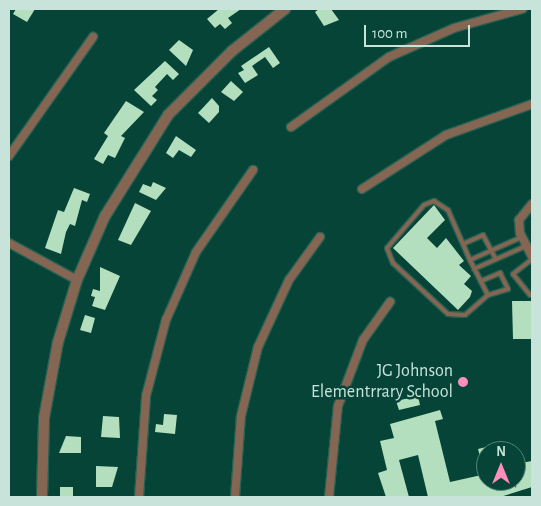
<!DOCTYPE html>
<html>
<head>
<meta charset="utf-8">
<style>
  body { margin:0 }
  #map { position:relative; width:541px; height:506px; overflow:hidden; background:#054437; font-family:"Alegreya Sans",sans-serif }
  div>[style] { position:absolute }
  .building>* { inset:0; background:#b3dfbf }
  .roads { filter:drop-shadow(1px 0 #286154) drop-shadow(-1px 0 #286154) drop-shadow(0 1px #286154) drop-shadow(0 -1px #286154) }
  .service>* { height:4px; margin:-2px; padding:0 2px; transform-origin:2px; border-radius:2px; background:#856653 }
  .minor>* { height:8px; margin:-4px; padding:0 4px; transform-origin:4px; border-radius:4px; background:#856653 }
  .tertiary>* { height:10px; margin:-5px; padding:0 5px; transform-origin:5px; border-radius:5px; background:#856653 }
  .dots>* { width:14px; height:14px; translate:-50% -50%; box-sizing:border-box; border:2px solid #054437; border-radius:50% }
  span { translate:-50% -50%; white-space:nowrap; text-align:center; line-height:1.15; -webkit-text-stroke:5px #054437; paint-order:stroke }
  .poi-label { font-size:18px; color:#c7e3da }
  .right { translate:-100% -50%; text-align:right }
  .frame { position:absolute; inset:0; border:10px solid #c7e3da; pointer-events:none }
  .north { position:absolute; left:476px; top:441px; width:50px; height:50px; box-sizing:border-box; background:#054437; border:1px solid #538478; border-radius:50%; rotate:0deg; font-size:14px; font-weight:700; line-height:20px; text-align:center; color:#c7e3da }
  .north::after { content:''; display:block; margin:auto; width:18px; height:22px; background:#fd8ebe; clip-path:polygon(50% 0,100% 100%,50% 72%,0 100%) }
  .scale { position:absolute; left:364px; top:25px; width:106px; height:22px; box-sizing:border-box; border:2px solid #c7e3da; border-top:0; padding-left:6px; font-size:15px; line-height:18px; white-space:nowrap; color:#c7e3da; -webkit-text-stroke:4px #054437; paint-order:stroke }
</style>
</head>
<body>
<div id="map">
  <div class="building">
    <i style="clip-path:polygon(16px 9px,35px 9px,27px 22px,13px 14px)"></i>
    <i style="clip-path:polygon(219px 9px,241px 9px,228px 18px,232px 23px,225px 29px,220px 24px,215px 28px,207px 19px)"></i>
    <i style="clip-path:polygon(319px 9px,331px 9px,339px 20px,324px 26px,315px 12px)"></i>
    <i style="clip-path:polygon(179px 40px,193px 50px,186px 66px,169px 50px)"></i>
    <i style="clip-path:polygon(269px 47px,280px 63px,273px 68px,265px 57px,252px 66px,258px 75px,245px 83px,238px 73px,244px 70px,241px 66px)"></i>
    <i style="clip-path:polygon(165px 61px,179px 74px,173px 80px,167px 74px,155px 87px,158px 90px,152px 96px,157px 100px,151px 106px,134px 90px)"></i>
    <i style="clip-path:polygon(231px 81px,243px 92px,234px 101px,221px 92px)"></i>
    <i style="clip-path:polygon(212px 98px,219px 106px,219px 112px,209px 123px,198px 113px)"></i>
    <i style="clip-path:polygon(126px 101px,144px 112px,121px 136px,125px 138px,115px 158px,108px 155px,103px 164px,94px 159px,108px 136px,104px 133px)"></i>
    <i style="clip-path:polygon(176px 136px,196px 150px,191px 157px,179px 150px,173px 158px,166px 153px)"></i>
    <i style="clip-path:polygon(153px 182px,166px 188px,156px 200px,139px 192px,143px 184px,151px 187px)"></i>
    <i style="clip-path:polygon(74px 188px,90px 194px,87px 202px,82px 200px,75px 226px,70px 224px,66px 232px,61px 254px,45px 248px,58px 210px,64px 212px)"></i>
    <i style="clip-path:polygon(135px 203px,151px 211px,131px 245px,118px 240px)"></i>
    <i style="clip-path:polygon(434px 205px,445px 220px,427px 238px,437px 248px,446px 238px,464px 261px,459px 265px,471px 276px,464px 284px,472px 291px,470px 297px,458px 310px,393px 248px)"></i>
    <i style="clip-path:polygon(100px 267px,120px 276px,105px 310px,92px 306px,95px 297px,91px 296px,93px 289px,100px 291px)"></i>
    <i style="clip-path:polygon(512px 301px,532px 301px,532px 339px,513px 339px)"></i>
    <i style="clip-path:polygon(85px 315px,95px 318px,91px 333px,80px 330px)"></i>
    <i style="clip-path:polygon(418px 396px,420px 405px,399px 410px,396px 401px)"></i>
    <i style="clip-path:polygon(440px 410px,443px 419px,435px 421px,450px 482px,486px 474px,486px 481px,512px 481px,516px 488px,518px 453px,521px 463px,532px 461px,532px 487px,500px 497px,428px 497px,418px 455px,399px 460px,409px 497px,386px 497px,378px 473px,387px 470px,380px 441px,394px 438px,390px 424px)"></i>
    <i style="clip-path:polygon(164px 414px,177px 415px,175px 434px,155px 432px,156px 424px,163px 425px)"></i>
    <i style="clip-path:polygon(103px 416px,119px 417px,120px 438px,101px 437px)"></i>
    <i style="clip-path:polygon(66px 436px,81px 437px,81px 453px,59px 453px)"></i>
    <i style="clip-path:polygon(503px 443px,505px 451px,486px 451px,484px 471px,478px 449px)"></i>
    <i style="clip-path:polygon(96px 466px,118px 467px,112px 487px,96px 487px)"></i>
    <i style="clip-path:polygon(60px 487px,73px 487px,73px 497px,60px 497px)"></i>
  </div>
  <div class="roads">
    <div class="service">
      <i style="left:463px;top:244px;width:22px;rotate:-24deg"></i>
      <i style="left:483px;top:235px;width:27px;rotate:62deg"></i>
      <i style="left:470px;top:260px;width:39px;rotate:63deg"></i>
      <i style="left:474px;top:269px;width:57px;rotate:-23.9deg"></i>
      <i style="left:481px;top:281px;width:21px;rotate:-23deg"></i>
      <i style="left:500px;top:273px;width:18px;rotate:63deg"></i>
      <i style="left:508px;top:289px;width:21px;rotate:163deg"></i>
      <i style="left:488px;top:295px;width:30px;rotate:139deg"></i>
      <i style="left:465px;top:315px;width:17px;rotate:-177deg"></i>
      <i style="left:448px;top:314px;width:75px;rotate:-137.2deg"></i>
      <i style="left:393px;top:263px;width:16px;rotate:-112deg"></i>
      <i style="left:387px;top:248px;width:57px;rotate:-49.3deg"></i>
      <i style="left:424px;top:205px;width:11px;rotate:-22deg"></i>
      <i style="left:434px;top:201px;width:17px;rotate:33deg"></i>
      <i style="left:448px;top:210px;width:55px;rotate:66.3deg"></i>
      <i style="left:470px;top:260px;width:57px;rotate:-23.9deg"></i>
      <i style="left:530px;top:295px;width:27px;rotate:-129deg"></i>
      <i style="left:513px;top:274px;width:24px;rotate:-38deg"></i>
    </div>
    <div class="minor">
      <i style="left:291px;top:127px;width:120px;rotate:-35.5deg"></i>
      <i style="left:389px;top:57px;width:71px;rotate:-24deg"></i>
      <i style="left:454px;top:28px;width:71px;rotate:-15.6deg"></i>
      <i style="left:9px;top:156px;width:146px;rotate:-54.8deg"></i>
      <i style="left:362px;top:189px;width:100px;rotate:-32.7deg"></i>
      <i style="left:446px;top:135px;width:91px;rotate:-19.8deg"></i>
      <i style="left:532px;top:204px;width:21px;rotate:129deg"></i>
      <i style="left:519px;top:220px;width:13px;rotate:86deg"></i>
      <i style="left:520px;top:233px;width:27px;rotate:63deg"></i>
      <i style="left:9px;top:243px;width:77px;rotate:28.6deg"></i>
      <i style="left:139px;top:497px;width:101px;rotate:-86deg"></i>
      <i style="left:146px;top:396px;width:79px;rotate:-75.3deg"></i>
      <i style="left:166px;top:320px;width:74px;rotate:-66.2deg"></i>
      <i style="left:196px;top:252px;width:100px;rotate:-55.2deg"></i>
      <i style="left:235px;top:497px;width:81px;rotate:-85.8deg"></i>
      <i style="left:241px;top:416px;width:71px;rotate:-76.2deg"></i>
      <i style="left:258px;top:347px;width:74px;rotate:-65.2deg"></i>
      <i style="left:289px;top:280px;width:53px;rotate:-54.2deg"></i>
      <i style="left:329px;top:497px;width:91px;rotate:-84.4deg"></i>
      <i style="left:338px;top:406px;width:71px;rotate:-69.3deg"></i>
      <i style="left:363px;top:340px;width:47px;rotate:-54.6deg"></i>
    </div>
    <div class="tertiary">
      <i style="left:42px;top:497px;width:79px;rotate:-88.5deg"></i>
      <i style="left:44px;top:418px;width:77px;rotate:-79.6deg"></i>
      <i style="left:58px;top:342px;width:65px;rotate:-73deg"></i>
      <i style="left:77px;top:280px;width:70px;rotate:-66.4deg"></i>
      <i style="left:105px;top:216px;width:119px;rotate:-58deg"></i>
      <i style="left:168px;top:115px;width:91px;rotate:-45deg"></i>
      <i style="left:232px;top:51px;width:68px;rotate:-38.4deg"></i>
    </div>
  </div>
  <div class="dots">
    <i style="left:463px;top:382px;background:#fd8ebe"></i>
  </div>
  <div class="poi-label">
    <span class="right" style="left:453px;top:382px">JG Johnson<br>Elementrrary School</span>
  </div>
  <div class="frame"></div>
  <div class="north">N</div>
  <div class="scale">100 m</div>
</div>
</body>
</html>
